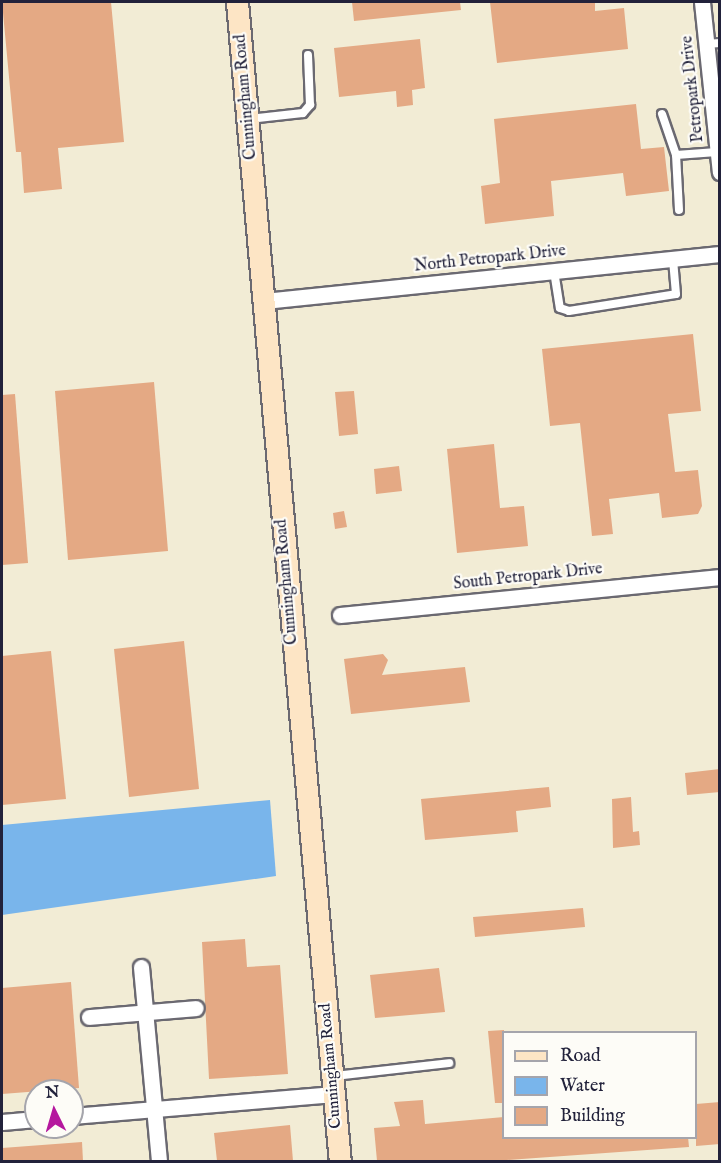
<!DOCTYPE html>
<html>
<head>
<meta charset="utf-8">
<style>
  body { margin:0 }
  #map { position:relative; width:721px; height:1163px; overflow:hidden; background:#f2ecd5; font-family:"IM FELL English",serif }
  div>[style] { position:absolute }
  .water>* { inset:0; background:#79b5eb }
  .building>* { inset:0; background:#e4a984 }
  .roads { filter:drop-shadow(2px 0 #6b6971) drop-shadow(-2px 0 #6b6971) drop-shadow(0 2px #6b6971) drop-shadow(0 -2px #6b6971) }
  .lane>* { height:8px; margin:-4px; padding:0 4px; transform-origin:4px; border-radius:4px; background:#fff }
  .street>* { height:15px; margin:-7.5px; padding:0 7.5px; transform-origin:7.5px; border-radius:7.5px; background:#fff }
  .secondary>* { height:21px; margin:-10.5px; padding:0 10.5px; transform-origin:10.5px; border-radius:10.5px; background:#fde5c5 }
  span { translate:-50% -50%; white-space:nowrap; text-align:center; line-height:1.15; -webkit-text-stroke:4.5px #fdfcf7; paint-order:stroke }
  .street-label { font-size:16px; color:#22223b }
  .frame { position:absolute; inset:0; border:3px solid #22223b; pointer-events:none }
  .legend { position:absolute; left:502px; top:1031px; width:195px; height:108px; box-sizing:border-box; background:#fdfcf7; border:2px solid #a5a5ac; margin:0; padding:8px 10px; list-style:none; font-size:18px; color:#22223b }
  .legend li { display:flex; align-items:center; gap:12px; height:30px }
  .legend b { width:30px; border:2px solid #a5a5ac }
  .north { position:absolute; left:24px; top:1079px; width:60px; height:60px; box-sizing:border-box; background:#fdfcf7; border:2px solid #a5a5ac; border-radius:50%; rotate:355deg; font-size:16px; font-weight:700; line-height:24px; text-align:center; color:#22223b }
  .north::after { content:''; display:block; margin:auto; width:21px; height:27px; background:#b5179e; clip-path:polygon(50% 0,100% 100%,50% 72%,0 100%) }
</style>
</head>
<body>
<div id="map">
  <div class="water">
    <i style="clip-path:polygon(270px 800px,276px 876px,2px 915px,2px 825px)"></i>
  </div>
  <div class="building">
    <i style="clip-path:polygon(2px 2px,111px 2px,124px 142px,58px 148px,62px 189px,24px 193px,21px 152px,16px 152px)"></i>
    <i style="clip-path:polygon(352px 2px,460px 2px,461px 10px,354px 21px)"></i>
    <i style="clip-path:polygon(490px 2px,595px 2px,595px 11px,624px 8px,628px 49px,497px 63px)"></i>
    <i style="clip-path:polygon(420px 39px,425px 88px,412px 90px,413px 105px,397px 107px,396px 91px,339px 97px,334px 48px)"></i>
    <i style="clip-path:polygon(636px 104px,641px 149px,664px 147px,669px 191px,626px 196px,623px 173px,551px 181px,554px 216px,485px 224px,481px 186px,500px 183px,494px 119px)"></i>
    <i style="clip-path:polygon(693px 334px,701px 411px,668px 414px,675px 472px,698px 470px,702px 506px,698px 514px,662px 518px,659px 493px,609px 499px,613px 534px,592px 536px,580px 423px,550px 426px,542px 349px)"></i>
    <i style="clip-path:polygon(154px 382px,168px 551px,68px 560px,55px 391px)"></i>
    <i style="clip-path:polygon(354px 391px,358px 434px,339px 436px,335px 392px)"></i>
    <i style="clip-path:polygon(15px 394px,28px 563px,2px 565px,2px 395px)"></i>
    <i style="clip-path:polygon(494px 444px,500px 508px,524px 506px,528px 546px,457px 553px,447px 449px)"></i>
    <i style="clip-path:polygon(399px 466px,402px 491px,376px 494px,374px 469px)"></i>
    <i style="clip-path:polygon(344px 511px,347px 527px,335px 529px,333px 513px)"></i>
    <i style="clip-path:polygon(184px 641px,199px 789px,129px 797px,114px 649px)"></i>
    <i style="clip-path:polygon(51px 651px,66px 799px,2px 805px,2px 656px)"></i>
    <i style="clip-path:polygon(383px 654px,388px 660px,382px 675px,465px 667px,470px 702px,351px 714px,344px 659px)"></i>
    <i style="clip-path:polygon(720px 769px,720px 792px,687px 795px,685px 773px)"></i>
    <i style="clip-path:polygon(549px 787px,551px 807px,516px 811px,518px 832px,425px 840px,421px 799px)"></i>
    <i style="clip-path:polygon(631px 797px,633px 832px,639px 831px,640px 845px,613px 848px,612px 799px)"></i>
    <i style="clip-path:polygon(583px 908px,585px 927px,475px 937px,473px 917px)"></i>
    <i style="clip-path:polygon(245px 939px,247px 967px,280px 965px,288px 1074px,209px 1079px,202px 942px)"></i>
    <i style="clip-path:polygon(439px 968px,445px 1012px,375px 1018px,370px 975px)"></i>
    <i style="clip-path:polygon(71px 982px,79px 1088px,2px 1094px,2px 988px)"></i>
    <i style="clip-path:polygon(504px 1030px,504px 1103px,495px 1103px,488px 1031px)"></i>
    <i style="clip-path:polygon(423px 1100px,425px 1124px,504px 1117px,504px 1137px,688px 1137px,689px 1147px,493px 1161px,377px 1161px,374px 1128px,400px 1126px,394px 1102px)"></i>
    <i style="clip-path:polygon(720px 1102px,720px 1144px,696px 1146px,696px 1104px)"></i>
    <i style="clip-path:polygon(290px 1125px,293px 1161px,217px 1161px,214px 1133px)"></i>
    <i style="clip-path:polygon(82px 1142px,83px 1161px,2px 1161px,2px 1148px)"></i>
  </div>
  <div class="roads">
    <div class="lane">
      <i style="left:706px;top:44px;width:14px;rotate:-4deg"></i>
      <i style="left:662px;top:114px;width:43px;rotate:71.1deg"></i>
      <i style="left:249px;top:119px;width:54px;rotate:-6.3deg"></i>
      <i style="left:303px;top:113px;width:11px;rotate:-49deg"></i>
      <i style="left:310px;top:105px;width:50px;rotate:-92.3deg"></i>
      <i style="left:679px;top:210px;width:55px;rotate:-93.1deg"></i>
      <i style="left:676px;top:155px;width:41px;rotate:-4.2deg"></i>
      <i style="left:554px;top:271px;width:37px;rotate:81deg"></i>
      <i style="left:560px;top:308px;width:9px;rotate:18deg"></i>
      <i style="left:569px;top:311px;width:108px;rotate:-9deg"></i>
      <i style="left:676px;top:294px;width:35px;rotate:-95deg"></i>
      <i style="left:334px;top:1076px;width:116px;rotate:-6.4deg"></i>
    </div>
    <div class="street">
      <i style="left:702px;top:2px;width:171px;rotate:84deg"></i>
      <i style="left:264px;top:301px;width:458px;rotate:-5.9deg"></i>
      <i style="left:340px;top:615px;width:382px;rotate:-5.7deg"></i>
      <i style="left:141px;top:967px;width:196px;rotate:84.7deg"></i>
      <i style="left:89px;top:1017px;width:107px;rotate:-4.8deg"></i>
      <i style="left:72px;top:1116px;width:263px;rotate:-4.8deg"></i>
      <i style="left:2px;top:1122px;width:34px;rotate:-5deg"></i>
    </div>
    <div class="secondary">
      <i style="left:237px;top:2px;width:1165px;rotate:84.93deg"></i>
    </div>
  </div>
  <div class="street-label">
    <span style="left:693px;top:89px;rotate:-96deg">Petropark Drive</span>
    <span style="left:246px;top:97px;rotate:-95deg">Cunningham Road</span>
    <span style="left:490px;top:259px;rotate:-6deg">North Petropark Drive</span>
    <span style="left:528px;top:577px;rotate:-6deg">South Petropark Drive</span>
    <span style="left:287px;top:582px;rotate:-95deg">Cunningham Road</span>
    <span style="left:331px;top:1066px;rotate:-95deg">Cunningham Road</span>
  </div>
  <div class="frame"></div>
  <ul class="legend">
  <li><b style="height:8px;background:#fde5c5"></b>Road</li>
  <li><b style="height:16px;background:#79b5eb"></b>Water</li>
  <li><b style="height:16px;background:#e4a984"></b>Building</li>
  </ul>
  <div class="north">N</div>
</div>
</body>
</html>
